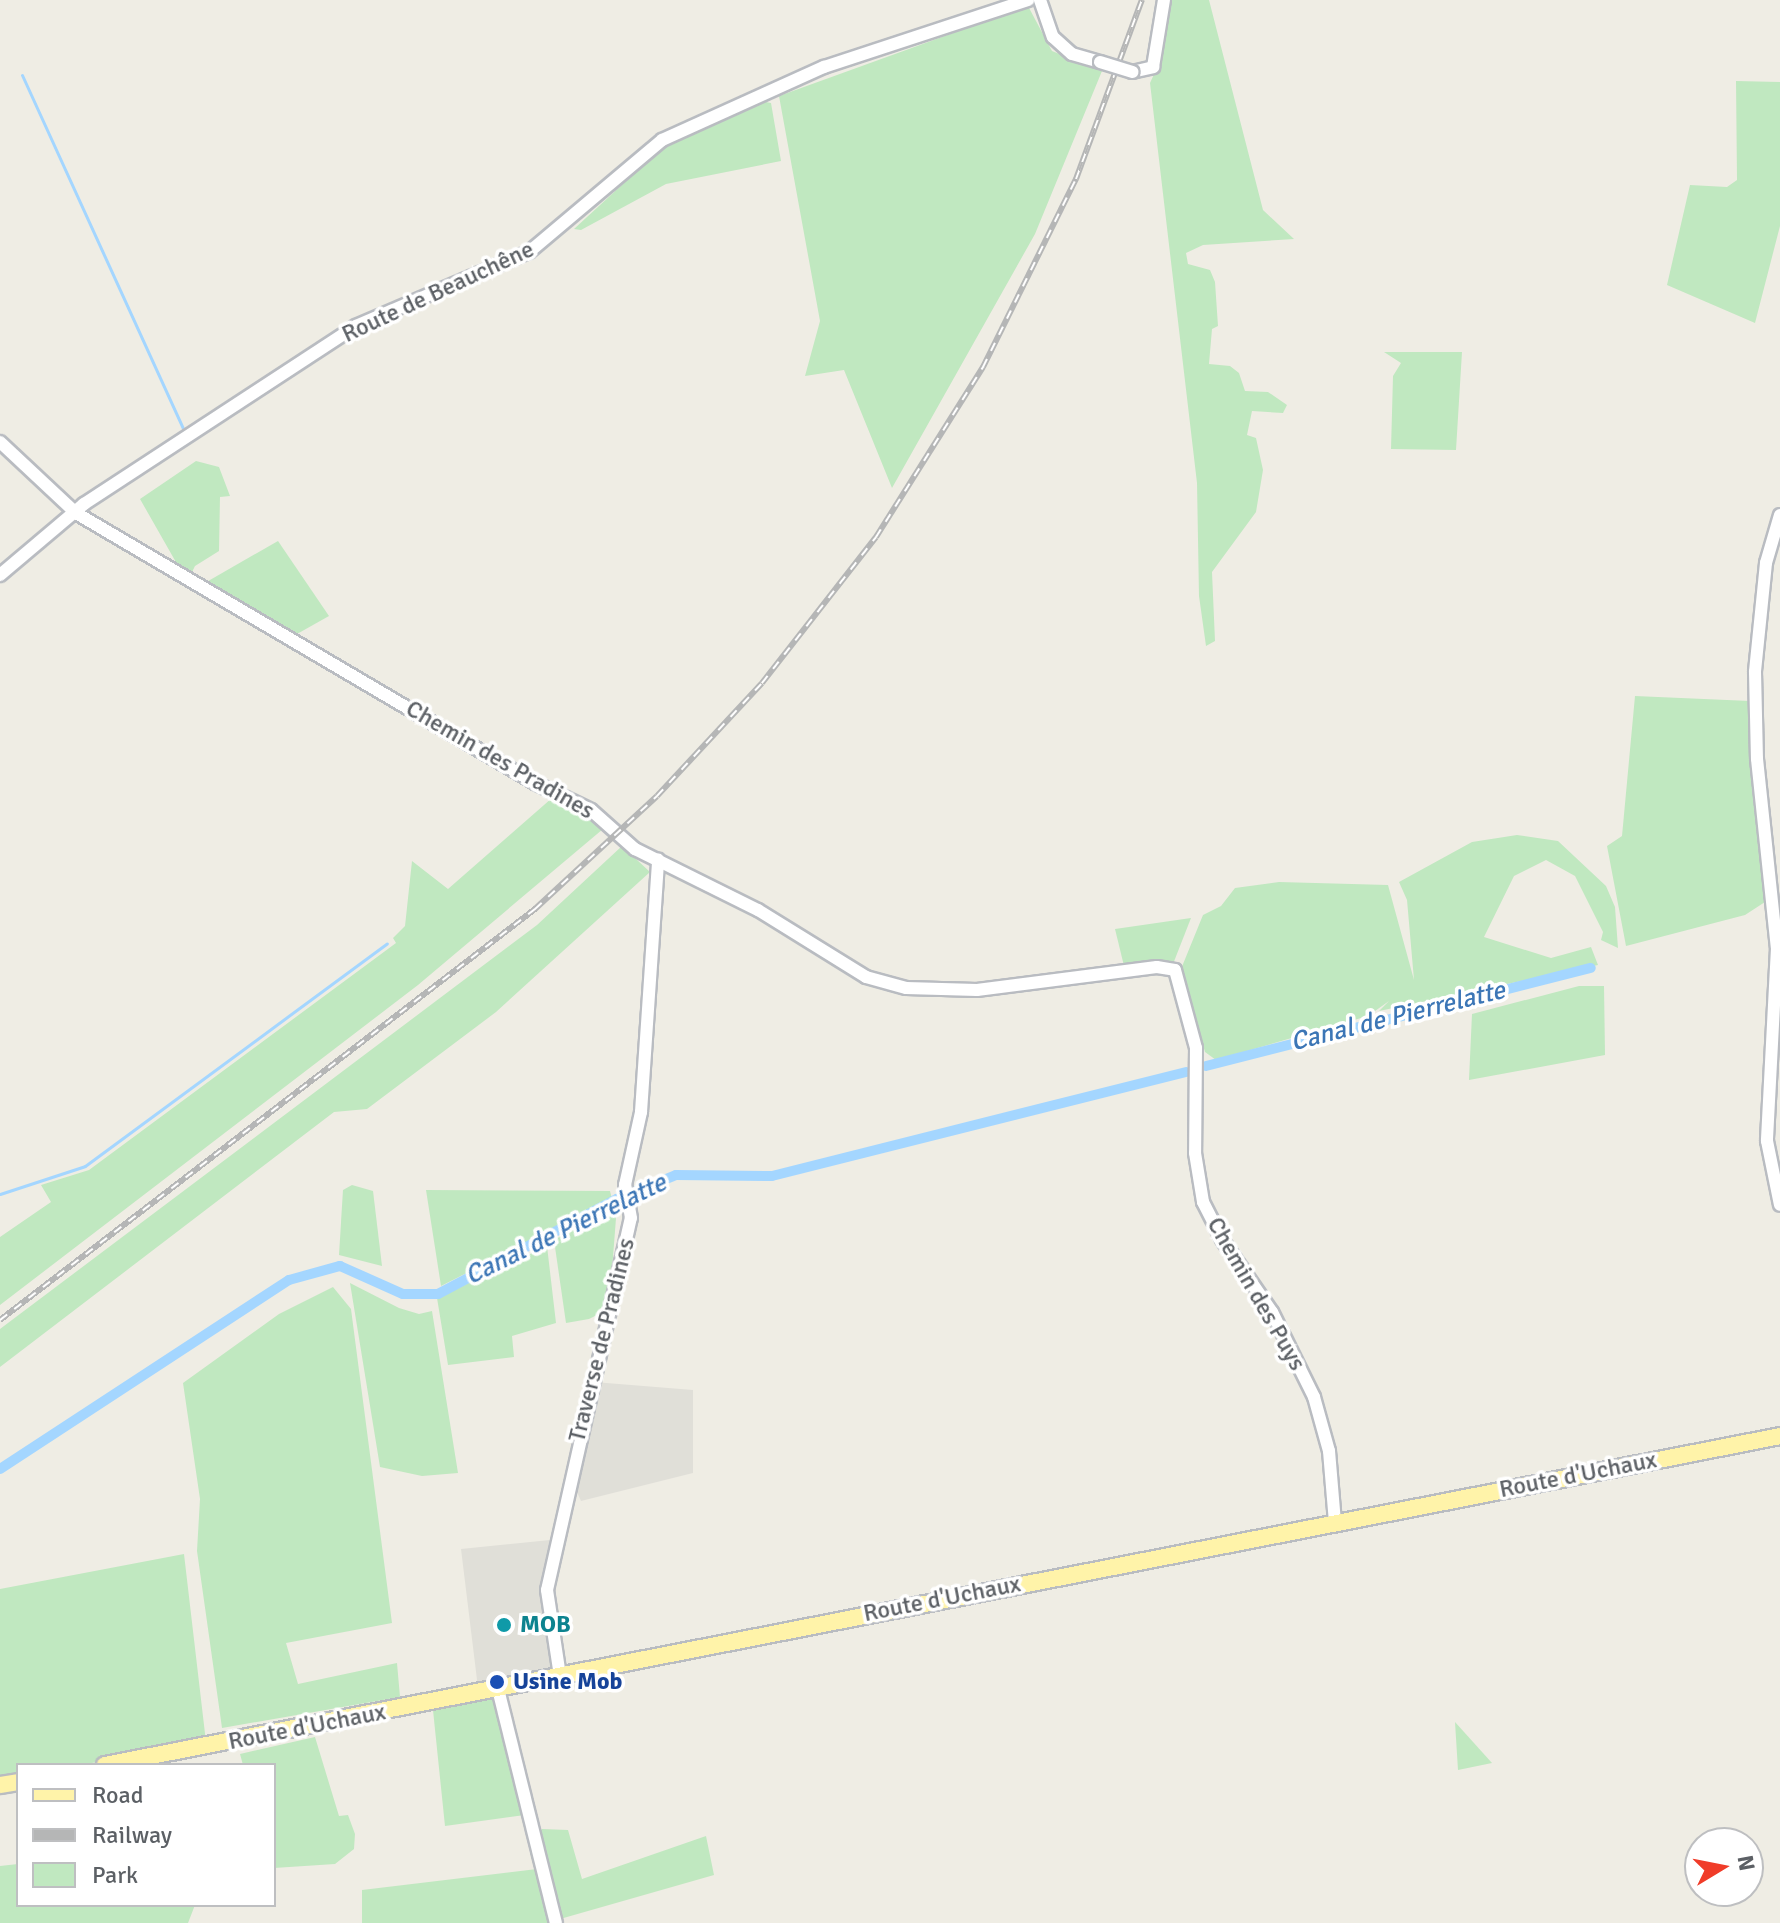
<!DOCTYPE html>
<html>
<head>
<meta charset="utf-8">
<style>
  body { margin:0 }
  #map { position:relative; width:1780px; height:1923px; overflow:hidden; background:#efede4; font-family:Signika,sans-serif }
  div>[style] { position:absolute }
  .industrial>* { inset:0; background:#e0dfd8 }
  .green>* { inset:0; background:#c0e8c0 }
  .stream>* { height:3px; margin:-1.5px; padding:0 1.5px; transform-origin:1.5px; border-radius:1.5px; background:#a4d6ff }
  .canal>* { height:10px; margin:-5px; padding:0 5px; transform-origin:5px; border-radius:5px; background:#a4d6ff }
  .roads { filter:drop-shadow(2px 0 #b9bcc1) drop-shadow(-2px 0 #b9bcc1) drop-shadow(0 2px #b9bcc1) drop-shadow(0 -2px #b9bcc1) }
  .minor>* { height:12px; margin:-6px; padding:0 6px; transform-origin:6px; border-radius:6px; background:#fff }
  .major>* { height:16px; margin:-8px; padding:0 8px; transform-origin:8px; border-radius:8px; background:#fff3a9 }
  .rail>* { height:6px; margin-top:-3px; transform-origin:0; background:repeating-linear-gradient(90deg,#fff 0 9px,#b5b6b6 0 18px); box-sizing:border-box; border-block:2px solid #b5b6b6 }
  .bridges { filter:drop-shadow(2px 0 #b9bcc1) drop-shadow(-2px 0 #b9bcc1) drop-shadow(0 2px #b9bcc1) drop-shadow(0 -2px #b9bcc1) }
  .minor-bridge>* { height:12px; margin:-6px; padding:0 6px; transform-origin:6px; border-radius:6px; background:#fff }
  .dots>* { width:22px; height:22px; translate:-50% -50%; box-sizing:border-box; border:4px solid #fff; border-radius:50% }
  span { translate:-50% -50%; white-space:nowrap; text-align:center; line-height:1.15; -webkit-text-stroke:7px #fff; paint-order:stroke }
  .street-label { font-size:24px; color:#5c6065 }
  .culture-label { font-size:24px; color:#0d838f; font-weight:700 }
  .left { translate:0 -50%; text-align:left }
  .transit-label { font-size:24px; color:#164399; font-weight:700 }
  .water-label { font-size:26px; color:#3c76b6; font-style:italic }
  .legend { position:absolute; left:16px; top:1763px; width:260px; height:144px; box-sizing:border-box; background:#fff; border:2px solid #bebfc1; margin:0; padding:10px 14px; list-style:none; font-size:24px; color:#5c6065 }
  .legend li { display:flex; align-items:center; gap:16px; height:40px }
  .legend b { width:40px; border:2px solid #bebfc1 }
  .north { position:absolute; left:1684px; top:1827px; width:80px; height:80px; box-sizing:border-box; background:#fff; border:2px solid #bebfc1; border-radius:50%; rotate:80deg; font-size:22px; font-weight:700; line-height:32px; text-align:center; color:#5c6065 }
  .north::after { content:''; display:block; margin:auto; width:28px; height:36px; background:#f03c29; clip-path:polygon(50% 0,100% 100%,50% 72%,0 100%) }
</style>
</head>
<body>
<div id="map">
  <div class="industrial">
    <i style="clip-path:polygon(594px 1382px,693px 1390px,693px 1473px,581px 1501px,572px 1481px)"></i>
    <i style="clip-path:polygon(550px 1540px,542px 1597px,554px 1673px,478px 1688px,461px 1549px)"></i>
  </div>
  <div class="green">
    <i style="clip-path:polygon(1170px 0,1209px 0,1263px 210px,1294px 239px,1203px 245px,1186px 253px,1188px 264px,1210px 270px,1215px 282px,1218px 326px,1212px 329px,1209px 364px,1230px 366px,1239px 373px,1245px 391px,1268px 392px,1287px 405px,1283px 413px,1252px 411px,1247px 435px,1256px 438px,1263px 470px,1256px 512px,1212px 572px,1215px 641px,1206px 646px,1199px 596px,1197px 483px,1150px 83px,1161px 59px)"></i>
    <i style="clip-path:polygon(1028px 6px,1052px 51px,1102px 71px,1035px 234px,892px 488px,844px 370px,805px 376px,820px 321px,779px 96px)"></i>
    <i style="clip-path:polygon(1736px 81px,1780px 82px,1780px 226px,1755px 323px,1667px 285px,1690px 185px,1727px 187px,1737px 180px)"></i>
    <i style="clip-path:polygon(760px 101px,771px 103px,781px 161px,666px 184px,581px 230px,574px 229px,663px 147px)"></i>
    <i style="clip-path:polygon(1384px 352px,1462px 352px,1456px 450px,1391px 449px,1393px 376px,1401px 363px)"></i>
    <i style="clip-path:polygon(196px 461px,219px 467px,230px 496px,220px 497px,219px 551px,195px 566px,190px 576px,177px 564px,140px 499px)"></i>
    <i style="clip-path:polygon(278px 541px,329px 616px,297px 634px,203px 584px)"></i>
    <i style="clip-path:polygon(1635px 696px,1750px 701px,1765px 902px,1745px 915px,1626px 946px,1607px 846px,1622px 836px)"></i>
    <i style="clip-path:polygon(552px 798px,592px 816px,603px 829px,418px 985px,0 1305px,0 1237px,51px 1202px,41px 1185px,89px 1170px,396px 943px,393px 938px,405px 926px,412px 861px,448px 889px)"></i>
    <i style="clip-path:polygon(1517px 835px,1558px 841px,1606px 886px,1615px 907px,1618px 948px,1601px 940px,1603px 932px,1575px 876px,1546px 860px,1514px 876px,1484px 937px,1551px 958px,1591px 947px,1598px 965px,1379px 1011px,1389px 1001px,1368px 1016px,1216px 1060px,1205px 1052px,1181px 969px,1203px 915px,1221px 906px,1235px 888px,1279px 882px,1388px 885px,1414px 980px,1407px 900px,1399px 882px,1472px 842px)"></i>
    <i style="clip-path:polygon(622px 846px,650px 872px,496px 1012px,367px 1109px,334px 1112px,0 1367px,0 1329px,537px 925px)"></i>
    <i style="clip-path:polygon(1191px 918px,1173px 964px,1125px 970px,1115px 929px)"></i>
    <i style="clip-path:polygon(1579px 986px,1604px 986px,1605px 1055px,1469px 1080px,1472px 1014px)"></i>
    <i style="clip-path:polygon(352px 1185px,373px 1191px,382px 1266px,339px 1255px,343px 1190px)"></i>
    <i style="clip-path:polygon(426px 1190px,610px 1191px,612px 1199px,441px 1286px)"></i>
    <i style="clip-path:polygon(617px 1205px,609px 1309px,589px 1319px,566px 1323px,554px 1240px)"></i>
    <i style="clip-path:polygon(547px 1246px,556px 1323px,512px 1336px,514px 1357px,448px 1365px,437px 1298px)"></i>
    <i style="clip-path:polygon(350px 1283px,399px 1308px,419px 1314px,432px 1311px,458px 1473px,422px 1476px,380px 1467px)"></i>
    <i style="clip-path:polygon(333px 1287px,351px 1309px,392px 1623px,286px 1643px,298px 1684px,397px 1663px,400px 1697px,222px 1728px,197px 1551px,200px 1499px,183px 1383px,279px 1314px)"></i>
    <i style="clip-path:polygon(184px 1554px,206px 1742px,81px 1765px,18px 1765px,18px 1777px,0 1780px,0 1589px)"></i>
    <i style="clip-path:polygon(495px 1695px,525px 1815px,445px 1826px,433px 1710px)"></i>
    <i style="clip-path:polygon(1455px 1722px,1492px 1763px,1458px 1770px)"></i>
    <i style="clip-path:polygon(315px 1737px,339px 1816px,348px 1815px,355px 1834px,354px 1849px,335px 1864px,274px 1868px,274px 1765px,243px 1765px,240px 1754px)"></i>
    <i style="clip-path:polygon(542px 1829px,568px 1830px,582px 1879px,706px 1836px,714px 1875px,560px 1919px,537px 1834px)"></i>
    <i style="clip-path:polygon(18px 1864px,18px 1905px,195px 1905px,188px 1923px,0 1923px,0 1866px)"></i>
    <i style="clip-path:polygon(537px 1869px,550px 1923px,362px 1923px,362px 1890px)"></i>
  </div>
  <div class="stream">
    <i style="left:22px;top:75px;width:388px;rotate:65.5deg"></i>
    <i style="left:0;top:1194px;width:89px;rotate:-18.2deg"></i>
    <i style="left:85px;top:1166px;width:375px;rotate:-36.4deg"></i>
  </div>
  <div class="canal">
    <i style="left:1206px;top:1066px;width:397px;rotate:-14.3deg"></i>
    <i style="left:0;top:1469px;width:345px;rotate:-33.2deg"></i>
    <i style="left:289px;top:1280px;width:53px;rotate:-15.4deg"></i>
    <i style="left:340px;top:1266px;width:69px;rotate:24deg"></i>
    <i style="left:403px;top:1294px;width:35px"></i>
    <i style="left:438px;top:1294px;width:203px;rotate:-28deg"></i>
    <i style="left:617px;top:1199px;width:64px;rotate:-22.1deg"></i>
    <i style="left:676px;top:1175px;width:96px;rotate:0.6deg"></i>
    <i style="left:772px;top:1176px;width:427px;rotate:-14.1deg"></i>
  </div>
  <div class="roads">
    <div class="minor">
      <i style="left:1040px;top:0;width:39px;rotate:71deg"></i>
      <i style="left:1053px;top:37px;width:25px;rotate:42deg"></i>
      <i style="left:1072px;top:54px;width:29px;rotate:16deg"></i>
      <i style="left:1132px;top:72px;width:22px;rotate:-13deg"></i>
      <i style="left:1153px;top:67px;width:68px;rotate:-80.7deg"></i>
      <i style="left:0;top:442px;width:104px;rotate:43.1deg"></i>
      <i style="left:76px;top:513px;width:533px;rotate:30.47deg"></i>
      <i style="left:535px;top:783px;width:62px;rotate:25.7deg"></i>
      <i style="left:591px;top:810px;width:59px;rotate:41.6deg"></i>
      <i style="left:635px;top:849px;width:137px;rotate:26.4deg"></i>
      <i style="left:758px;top:910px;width:127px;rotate:31.8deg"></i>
      <i style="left:866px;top:977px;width:41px;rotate:15.4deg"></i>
      <i style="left:906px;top:988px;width:71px;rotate:1.6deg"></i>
      <i style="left:977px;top:990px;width:181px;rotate:-7.3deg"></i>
      <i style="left:1157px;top:967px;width:18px;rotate:9deg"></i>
      <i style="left:1175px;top:970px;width:81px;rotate:74.9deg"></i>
      <i style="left:1196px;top:1048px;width:105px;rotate:90.5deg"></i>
      <i style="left:1195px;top:1153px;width:50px;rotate:80.7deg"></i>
      <i style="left:1203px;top:1202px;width:44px;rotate:62.9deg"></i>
      <i style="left:1223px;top:1241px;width:86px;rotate:55.4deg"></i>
      <i style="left:1272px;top:1312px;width:95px;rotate:63.7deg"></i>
      <i style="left:1314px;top:1397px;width:56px;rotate:74.5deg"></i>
      <i style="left:1329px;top:1451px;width:72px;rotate:85.2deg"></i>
      <i style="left:1780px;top:515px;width:50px;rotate:106.3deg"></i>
      <i style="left:1766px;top:563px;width:110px;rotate:95.8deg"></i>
      <i style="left:1755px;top:672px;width:87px;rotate:88.7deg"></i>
      <i style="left:1757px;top:759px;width:190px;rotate:84deg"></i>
      <i style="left:1777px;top:948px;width:193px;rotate:93deg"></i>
      <i style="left:1767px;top:1141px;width:65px;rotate:78.5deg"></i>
      <i style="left:0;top:575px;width:110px;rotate:-40.2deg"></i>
      <i style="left:84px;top:504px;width:325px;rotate:-33.2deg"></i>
      <i style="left:356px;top:326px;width:188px;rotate:-23.2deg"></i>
      <i style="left:529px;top:252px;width:174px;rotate:-40.1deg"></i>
      <i style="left:662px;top:140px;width:178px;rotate:-24.3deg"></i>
      <i style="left:824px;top:67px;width:215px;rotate:-18.2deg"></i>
      <i style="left:560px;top:1676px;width:87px;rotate:-98.6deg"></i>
      <i style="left:547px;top:1590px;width:381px;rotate:-77.3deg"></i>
      <i style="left:631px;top:1218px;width:34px;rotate:-100deg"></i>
      <i style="left:625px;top:1185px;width:75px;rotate:-77.6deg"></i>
      <i style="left:641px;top:1112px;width:253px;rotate:-86.1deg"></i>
      <i style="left:498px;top:1689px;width:241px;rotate:76.1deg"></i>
    </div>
    <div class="major">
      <i style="left:105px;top:1765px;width:1707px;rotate:-11.11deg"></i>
      <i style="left:0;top:1785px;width:18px;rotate:-9deg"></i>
    </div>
  </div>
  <div class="rail">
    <i style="left:0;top:1320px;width:675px;rotate:-37.53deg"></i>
    <i style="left:535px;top:909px;width:166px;rotate:-42.8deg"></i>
    <i style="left:657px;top:796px;width:154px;rotate:-47.1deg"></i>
    <i style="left:762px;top:683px;width:185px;rotate:-52deg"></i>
    <i style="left:876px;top:537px;width:201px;rotate:-57.8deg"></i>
    <i style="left:983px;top:367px;width:210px;rotate:-63.7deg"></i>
    <i style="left:1076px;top:179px;width:191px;rotate:-69.8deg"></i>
  </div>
  <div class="bridges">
    <div class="minor-bridge">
      <i style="left:1100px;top:62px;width:34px;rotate:17deg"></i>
    </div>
  </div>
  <div class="dots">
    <i style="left:504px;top:1625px;background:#0f9aa8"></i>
    <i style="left:497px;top:1682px;background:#1a4fb4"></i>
  </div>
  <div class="street-label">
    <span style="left:438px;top:292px;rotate:-25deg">Route de Beauchêne</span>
    <span style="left:500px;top:760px;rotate:30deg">Chemin des Pradines</span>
    <span style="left:1256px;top:1294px;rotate:60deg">Chemin des Puys</span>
    <span style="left:602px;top:1340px;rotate:-76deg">Traverse de Pradines</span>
    <span style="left:1578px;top:1475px;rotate:-11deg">Route d'Uchaux</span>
    <span style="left:942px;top:1599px;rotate:-11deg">Route d'Uchaux</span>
    <span style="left:307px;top:1727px;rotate:-11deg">Route d'Uchaux</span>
  </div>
  <div class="culture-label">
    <span class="left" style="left:520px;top:1625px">MOB</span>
  </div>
  <div class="transit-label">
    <span class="left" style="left:513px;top:1682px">Usine Mob</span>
  </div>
  <div class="water-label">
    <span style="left:1398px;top:1017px;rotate:-14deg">Canal de Pierrelatte</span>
    <span style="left:566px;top:1230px;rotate:-26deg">Canal de Pierrelatte</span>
  </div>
  <ul class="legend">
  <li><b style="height:10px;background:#fff3a9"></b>Road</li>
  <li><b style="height:10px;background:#b5b6b6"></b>Railway</li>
  <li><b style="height:22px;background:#c0e8c0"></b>Park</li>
  </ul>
  <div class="north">N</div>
</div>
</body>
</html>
